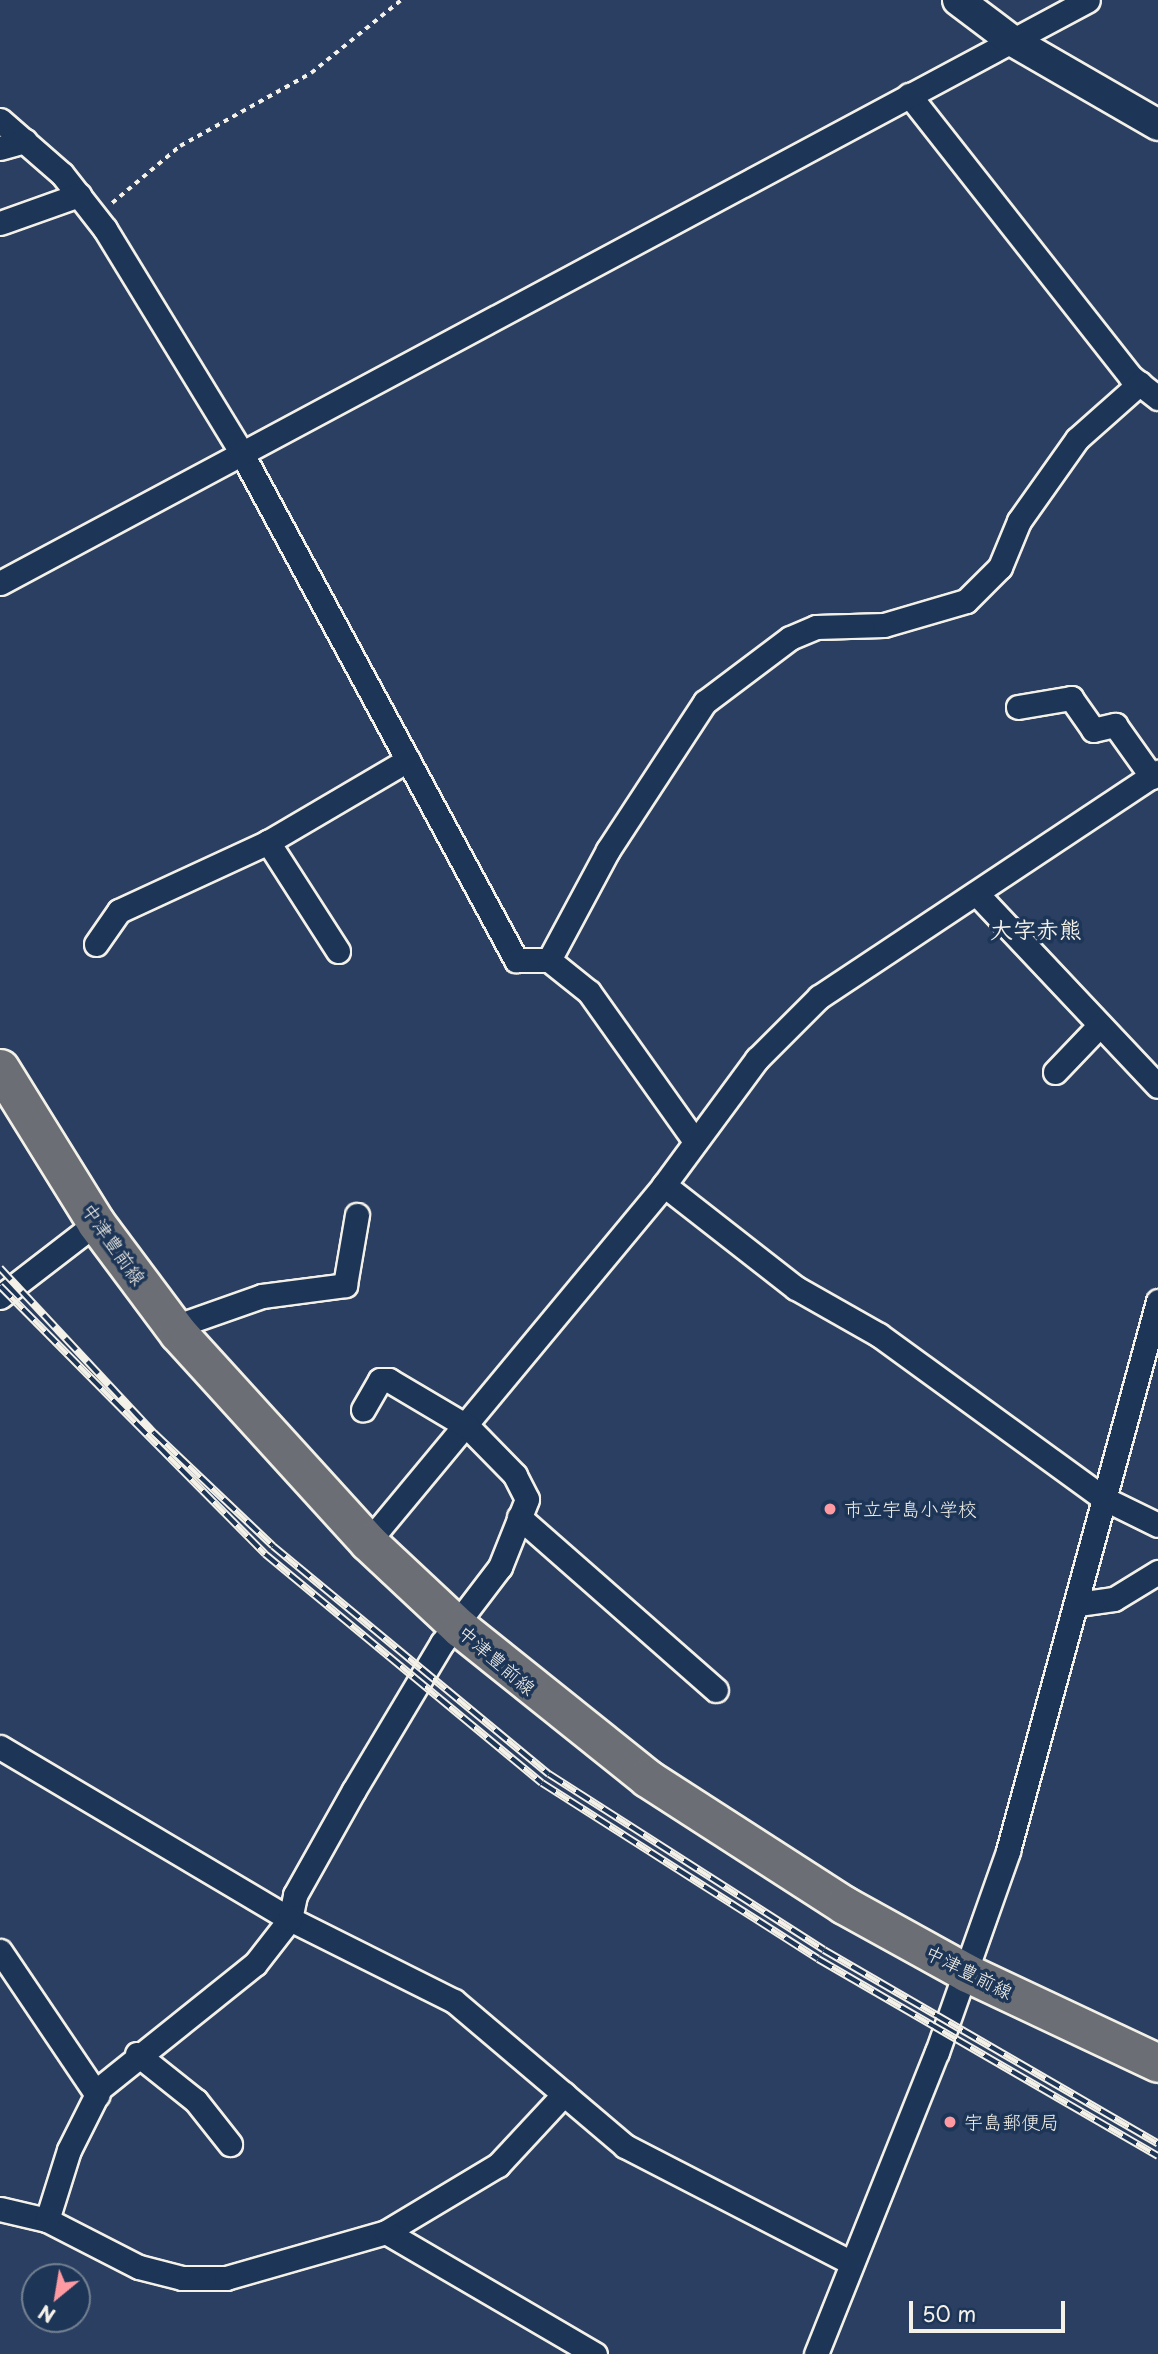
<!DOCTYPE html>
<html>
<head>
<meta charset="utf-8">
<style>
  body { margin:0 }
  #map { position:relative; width:1158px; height:2354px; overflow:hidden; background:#2a3f62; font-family:"Playpen Sans","Klee One",sans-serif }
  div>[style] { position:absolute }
  .path>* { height:3.5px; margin-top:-1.75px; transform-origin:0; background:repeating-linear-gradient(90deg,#f4f1e8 0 5px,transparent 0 10px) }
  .roads { filter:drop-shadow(2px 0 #f4f1e8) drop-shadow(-2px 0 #f4f1e8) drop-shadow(0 2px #f4f1e8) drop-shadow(0 -2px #f4f1e8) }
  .minor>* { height:23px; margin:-11.5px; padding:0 11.5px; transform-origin:11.5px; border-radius:11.5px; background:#1d3557 }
  .tertiary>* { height:30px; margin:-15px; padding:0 15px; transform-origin:15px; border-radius:15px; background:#1d3557 }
  .primary>* { height:37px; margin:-18.5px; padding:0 18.5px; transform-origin:18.5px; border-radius:18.5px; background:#6b6f75 }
  .rail>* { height:8px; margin-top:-4px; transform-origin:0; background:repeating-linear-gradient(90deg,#1d3557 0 16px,#f4f1e8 0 32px); box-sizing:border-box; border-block:2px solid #f4f1e8 }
  .dots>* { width:19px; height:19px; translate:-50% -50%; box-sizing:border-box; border:4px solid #1d3557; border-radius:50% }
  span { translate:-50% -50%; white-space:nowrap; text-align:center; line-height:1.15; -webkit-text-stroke:7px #1d3557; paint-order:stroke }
  .street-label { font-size:19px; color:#f4f1e8 }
  .poi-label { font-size:19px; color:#f4f1e8 }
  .left { translate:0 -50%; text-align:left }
  .quarter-label { font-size:23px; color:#f4f1e8; font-weight:700 }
  .north { position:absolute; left:21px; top:2263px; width:70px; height:70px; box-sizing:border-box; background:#1d3557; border:2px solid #738091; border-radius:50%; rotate:210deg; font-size:19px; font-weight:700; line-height:28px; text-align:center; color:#f4f1e8 }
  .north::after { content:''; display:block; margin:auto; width:24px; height:32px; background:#ff9aa2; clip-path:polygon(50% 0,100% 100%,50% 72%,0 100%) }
  .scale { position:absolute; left:909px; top:2301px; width:156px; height:32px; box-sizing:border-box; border:4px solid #f4f1e8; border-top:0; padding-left:9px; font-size:21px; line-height:24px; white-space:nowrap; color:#f4f1e8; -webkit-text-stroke:5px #1d3557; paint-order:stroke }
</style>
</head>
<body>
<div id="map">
  <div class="path">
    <i style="left:112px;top:203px;width:89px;rotate:-40deg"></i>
    <i style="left:180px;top:146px;width:150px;rotate:-29.1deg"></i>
    <i style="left:311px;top:73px;width:116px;rotate:-39deg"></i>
  </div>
  <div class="roads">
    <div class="minor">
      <i style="left:909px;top:95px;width:359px;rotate:51.8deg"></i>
      <i style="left:1131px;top:377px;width:34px;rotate:38deg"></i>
      <i style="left:0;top:120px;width:82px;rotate:41.1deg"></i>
      <i style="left:62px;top:174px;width:70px;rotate:52deg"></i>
      <i style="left:105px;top:229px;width:261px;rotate:58.6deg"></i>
      <i style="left:241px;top:452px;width:578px;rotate:61.57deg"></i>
      <i style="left:516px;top:960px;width:33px"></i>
      <i style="left:549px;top:960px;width:51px;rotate:38.7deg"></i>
      <i style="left:589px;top:992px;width:183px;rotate:54.6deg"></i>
      <i style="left:0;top:148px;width:26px;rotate:-16deg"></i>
      <i style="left:0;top:223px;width:84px;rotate:-19.5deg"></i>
      <i style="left:0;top:583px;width:1234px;rotate:-28.18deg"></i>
      <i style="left:1018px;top:707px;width:54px;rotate:-9.6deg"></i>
      <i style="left:1071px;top:698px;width:39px;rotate:55deg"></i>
      <i style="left:1093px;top:730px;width:23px;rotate:-13deg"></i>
      <i style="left:1115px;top:725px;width:64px;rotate:54.6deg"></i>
      <i style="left:976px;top:893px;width:265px;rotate:46.7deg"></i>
      <i style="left:96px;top:944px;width:40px;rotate:-55.1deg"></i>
      <i style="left:119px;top:911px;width:164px;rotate:-24.8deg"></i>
      <i style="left:338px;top:951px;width:130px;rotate:-122.7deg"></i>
      <i style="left:268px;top:842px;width:162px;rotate:-30.4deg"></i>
      <i style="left:549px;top:960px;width:125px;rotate:-61.8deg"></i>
      <i style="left:608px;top:850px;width:177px;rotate:-56.8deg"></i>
      <i style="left:705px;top:702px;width:106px;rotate:-37deg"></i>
      <i style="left:790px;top:638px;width:28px;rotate:-23deg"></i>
      <i style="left:816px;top:627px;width:68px;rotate:-1.7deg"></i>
      <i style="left:884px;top:625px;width:85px;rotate:-16.3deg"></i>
      <i style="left:966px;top:601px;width:48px;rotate:-45deg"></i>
      <i style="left:1000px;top:567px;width:50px;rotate:-67.6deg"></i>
      <i style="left:1019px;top:521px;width:100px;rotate:-54.7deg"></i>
      <i style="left:1077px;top:439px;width:84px;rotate:-41.6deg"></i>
      <i style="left:1055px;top:1072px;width:64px;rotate:-46.3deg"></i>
      <i style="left:664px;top:1185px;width:167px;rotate:38deg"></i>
      <i style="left:796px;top:1288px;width:95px;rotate:29.5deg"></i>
      <i style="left:879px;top:1335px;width:277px;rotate:36deg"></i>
      <i style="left:1103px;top:1498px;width:61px;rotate:26.1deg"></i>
      <i style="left:0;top:1297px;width:121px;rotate:-37.6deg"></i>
      <i style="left:174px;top:1327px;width:93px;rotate:-19.4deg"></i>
      <i style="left:262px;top:1296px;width:84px;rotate:-7.5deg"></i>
      <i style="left:345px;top:1285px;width:71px;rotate:-80.3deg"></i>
      <i style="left:519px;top:1517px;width:262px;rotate:41.3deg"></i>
      <i style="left:368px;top:1542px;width:464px;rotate:-50.3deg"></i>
      <i style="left:664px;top:1185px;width:157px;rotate:-53.6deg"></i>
      <i style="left:757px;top:1059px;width:88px;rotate:-45deg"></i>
      <i style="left:819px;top:997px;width:407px;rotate:-33.6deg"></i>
      <i style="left:1078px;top:1604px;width:36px;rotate:-8deg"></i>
      <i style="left:1114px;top:1599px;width:52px;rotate:-31.5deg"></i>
      <i style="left:0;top:1747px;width:337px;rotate:30.7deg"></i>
      <i style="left:290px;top:1919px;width:183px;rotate:26.6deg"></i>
      <i style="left:454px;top:2001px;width:224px;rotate:40.3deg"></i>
      <i style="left:625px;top:2146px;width:253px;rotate:27.3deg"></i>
      <i style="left:0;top:1951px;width:174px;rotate:56deg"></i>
      <i style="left:137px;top:2054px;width:75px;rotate:38.5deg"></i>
      <i style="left:196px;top:2101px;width:55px;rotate:51.7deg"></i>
      <i style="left:0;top:2209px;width:48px;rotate:13.2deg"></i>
      <i style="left:47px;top:2220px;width:103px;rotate:27.1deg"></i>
      <i style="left:139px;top:2267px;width:44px;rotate:14.3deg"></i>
      <i style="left:182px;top:2278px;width:44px"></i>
      <i style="left:226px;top:2278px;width:166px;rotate:-16deg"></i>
      <i style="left:386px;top:2232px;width:131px;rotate:-30.9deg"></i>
      <i style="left:498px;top:2165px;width:97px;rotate:-47.1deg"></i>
      <i style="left:47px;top:2220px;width:73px;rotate:-72.6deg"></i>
      <i style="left:69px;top:2150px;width:69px;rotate:-63.4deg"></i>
      <i style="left:100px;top:2088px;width:198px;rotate:-38.7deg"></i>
      <i style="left:255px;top:1964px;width:57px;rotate:-52.1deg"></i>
      <i style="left:290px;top:1919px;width:25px;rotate:-78deg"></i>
      <i style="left:295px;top:1895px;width:120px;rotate:-60.7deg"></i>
      <i style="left:354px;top:1790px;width:171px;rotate:-59.1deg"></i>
      <i style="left:442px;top:1643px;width:96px;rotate:-52.7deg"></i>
      <i style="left:500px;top:1567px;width:73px;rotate:-68.3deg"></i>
      <i style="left:527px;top:1499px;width:27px;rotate:-117deg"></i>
      <i style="left:515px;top:1475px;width:67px;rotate:-134.4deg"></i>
      <i style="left:468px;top:1427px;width:92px;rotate:-149.3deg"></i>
      <i style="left:389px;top:1380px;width:9px;rotate:180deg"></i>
      <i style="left:380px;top:1380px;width:34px;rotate:120deg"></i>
      <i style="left:386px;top:2232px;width:242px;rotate:30.3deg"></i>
      <i style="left:816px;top:2354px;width:325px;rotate:-68.2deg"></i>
      <i style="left:937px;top:2052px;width:213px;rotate:-70.5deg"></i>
      <i style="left:1008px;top:1851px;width:570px;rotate:-74.74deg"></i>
    </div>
    <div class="tertiary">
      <i style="left:958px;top:0;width:66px;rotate:37deg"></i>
      <i style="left:1011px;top:40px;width:170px;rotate:30deg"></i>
    </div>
    <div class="primary">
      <i style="left:0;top:1068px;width:182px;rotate:58.2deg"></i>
      <i style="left:96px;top:1223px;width:137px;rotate:53.3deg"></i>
      <i style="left:178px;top:1333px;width:282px;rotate:47.7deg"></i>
      <i style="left:368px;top:1542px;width:126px;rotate:43.1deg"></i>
      <i style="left:460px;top:1628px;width:240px;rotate:38.7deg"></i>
      <i style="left:647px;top:1778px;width:234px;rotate:32.8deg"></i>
      <i style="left:844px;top:1905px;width:141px;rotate:28.9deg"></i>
      <i style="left:967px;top:1973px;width:211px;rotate:25.2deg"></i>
    </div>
  </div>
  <div class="rail">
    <i style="left:0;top:1268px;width:226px;rotate:47deg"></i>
    <i style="left:154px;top:1433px;width:164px;rotate:43.5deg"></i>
    <i style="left:273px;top:1546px;width:358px;rotate:39.6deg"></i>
    <i style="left:549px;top:1774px;width:326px;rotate:32.6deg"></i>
    <i style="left:824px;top:1950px;width:386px;rotate:30.1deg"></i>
    <i style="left:0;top:1286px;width:377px;rotate:45.3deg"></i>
    <i style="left:265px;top:1554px;width:359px;rotate:39.6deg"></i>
    <i style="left:542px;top:1783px;width:327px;rotate:32.5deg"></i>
    <i style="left:818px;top:1959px;width:393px;rotate:30.1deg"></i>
  </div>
  <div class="dots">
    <i style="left:830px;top:1509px;background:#ff9aa2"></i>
    <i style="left:950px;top:2122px;background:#ff9aa2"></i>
  </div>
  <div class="street-label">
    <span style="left:114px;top:1244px;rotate:55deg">中津豊前線</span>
    <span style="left:497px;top:1660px;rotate:41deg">中津豊前線</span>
    <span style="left:969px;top:1972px;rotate:27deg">中津豊前線</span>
  </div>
  <div class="poi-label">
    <span class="left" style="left:844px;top:1509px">市立宇島小学校</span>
    <span class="left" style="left:964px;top:2122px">宇島郵便局</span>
  </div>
  <div class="quarter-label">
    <span style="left:1036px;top:929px">大字赤熊</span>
  </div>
  <div class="north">N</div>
  <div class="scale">50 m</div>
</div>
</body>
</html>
